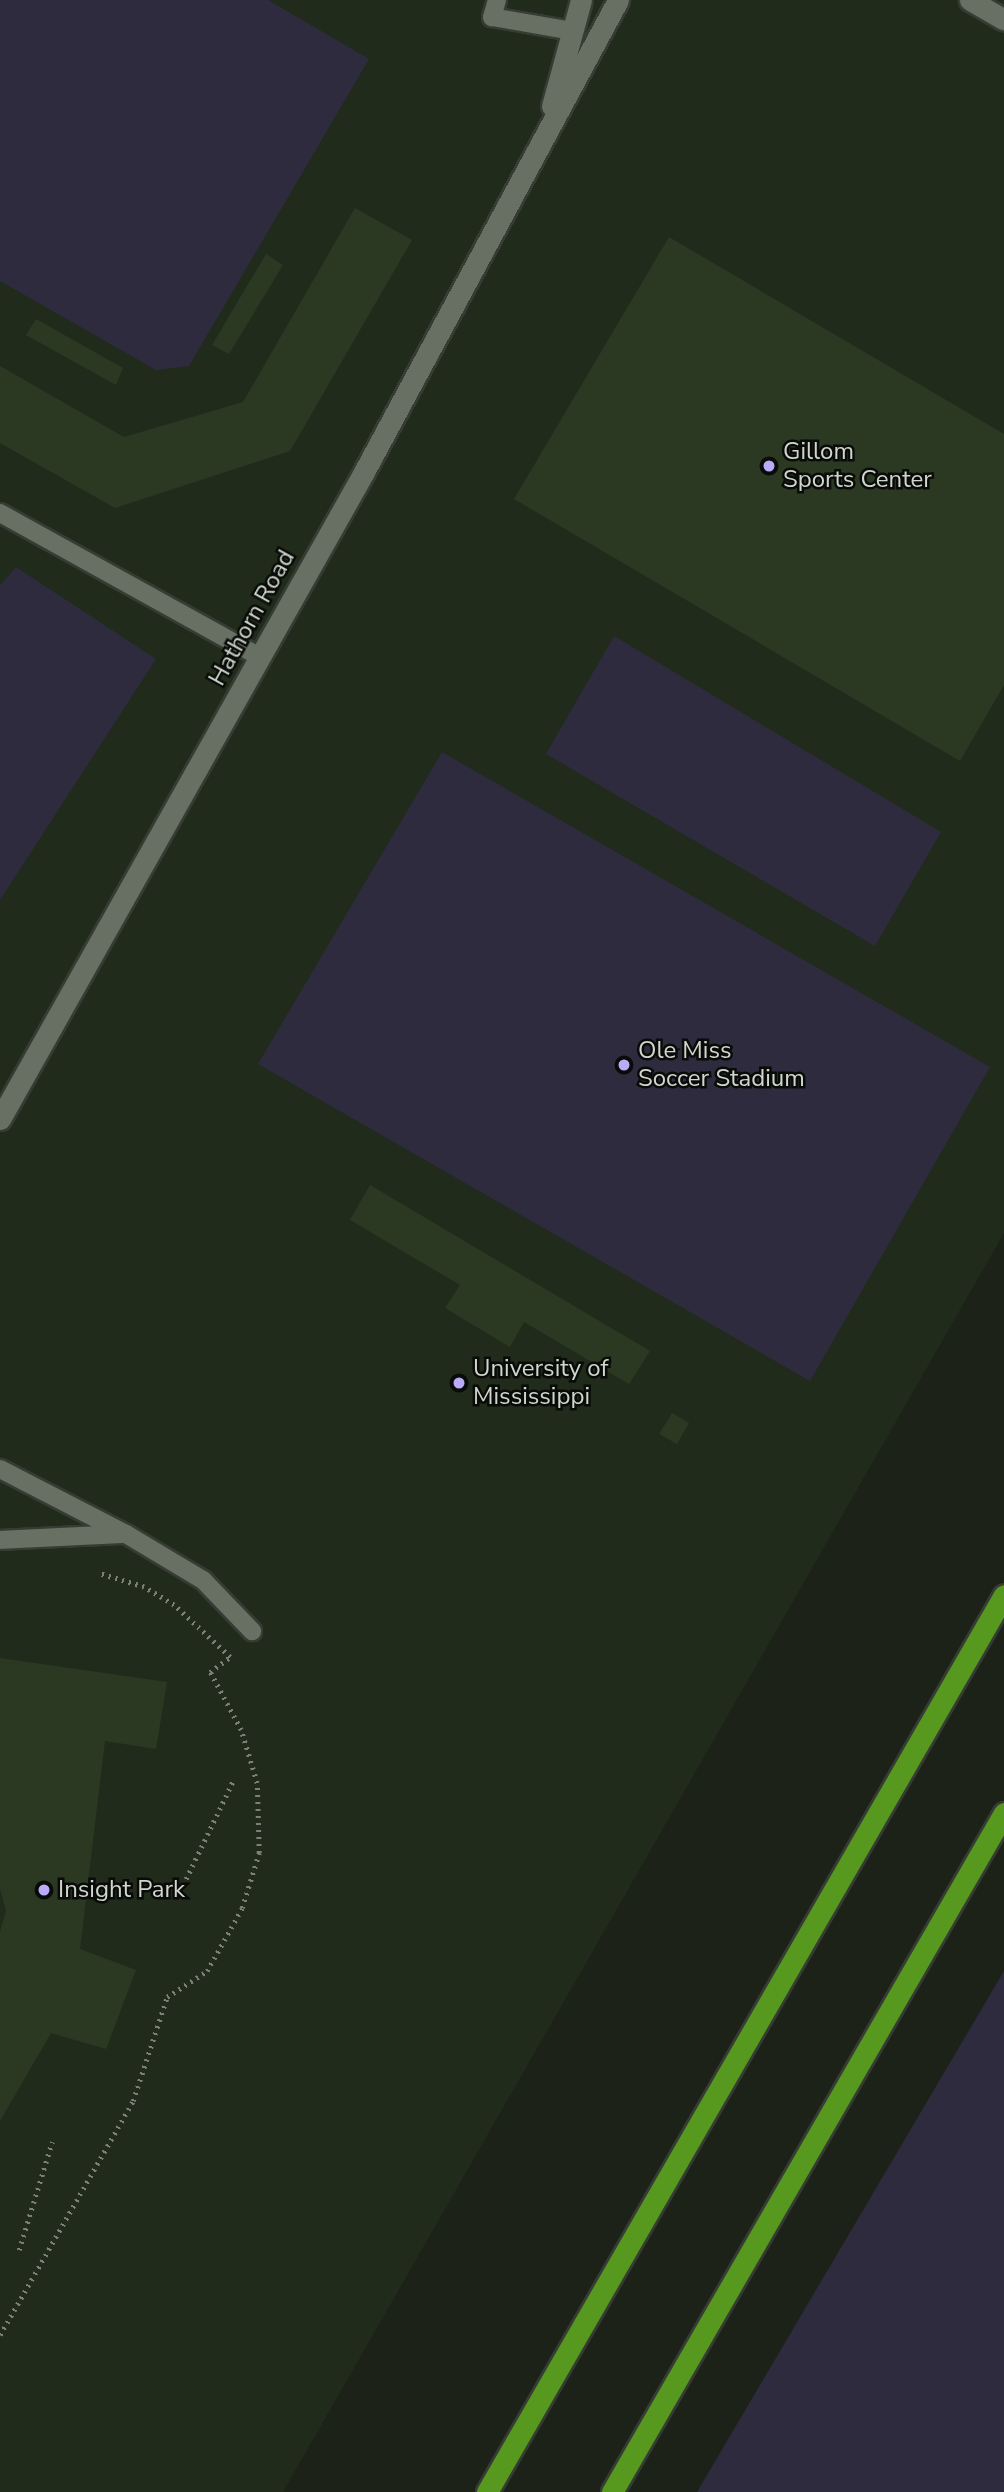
<!DOCTYPE html>
<html>
<head>
<meta charset="utf-8">
<style>
  body { margin:0 }
  #map { position:relative; width:1004px; height:2492px; overflow:hidden; background:#1c2218; font-family:"Nunito Sans",sans-serif }
  div>[style] { position:absolute }
  .built>* { inset:0; background:#212b1b }
  .green>* { inset:0; background:#2e2b3f }
  .building>* { inset:0; background:#2b3923 }
  .path>* { height:4.5px; margin-top:-2.25px; transform-origin:0; background:repeating-linear-gradient(90deg,#7b8178 0 2px,transparent 0 7px) }
  .roads { filter:drop-shadow(2px 0 #363c34) drop-shadow(-2px 0 #363c34) drop-shadow(0 2px #363c34) drop-shadow(0 -2px #363c34) }
  .service>* { height:18px; margin:-9px; padding:0 9px; transform-origin:9px; border-radius:9px; background:#687064 }
  .minor>* { height:21px; margin:-10.5px; padding:0 10.5px; transform-origin:10.5px; border-radius:10.5px; background:#687064 }
  .tertiary>* { height:21px; margin:-10.5px; padding:0 10.5px; transform-origin:10.5px; border-radius:10.5px; background:#687064 }
  .motorway>* { height:21px; margin:-10.5px; padding:0 10.5px; transform-origin:10.5px; border-radius:10.5px; background:#57991e }
  .dots>* { width:19px; height:19px; translate:-50% -50%; box-sizing:border-box; border:4px solid #080b07; border-radius:50% }
  span { translate:-50% -50%; white-space:nowrap; text-align:center; line-height:1.15; -webkit-text-stroke:5px #080b07; paint-order:stroke }
  .poi-label { font-size:24px; color:#d0d5ce }
  .left { translate:0 -50%; text-align:left }
  .street-label { font-size:24px; color:#d0d5ce }
</style>
</head>
<body>
<div id="map">
  <div class="built">
    <i style="clip-path:polygon(0 0,1004px 0,1004px 1233px,283px 2492px,0 2492px)"></i>
  </div>
  <div class="green">
    <i style="clip-path:polygon(0 0,268px 0,369px 59px,189px 366px,156px 370px,0 281px)"></i>
    <i style="clip-path:polygon(16px 567px,156px 659px,0 900px,0 585px)"></i>
    <i style="clip-path:polygon(614px 636px,941px 832px,875px 946px,546px 754px)"></i>
    <i style="clip-path:polygon(442px 752px,990px 1067px,810px 1381px,258px 1064px)"></i>
    <i style="clip-path:polygon(1004px 1971px,1004px 2492px,697px 2492px)"></i>
  </div>
  <div class="building">
    <i style="clip-path:polygon(355px 208px,412px 240px,290px 451px,115px 508px,0 443px,0 366px,124px 437px,243px 402px)"></i>
    <i style="clip-path:polygon(669px 237px,1004px 434px,1004px 685px,960px 761px,514px 499px)"></i>
    <i style="clip-path:polygon(266px 254px,283px 265px,229px 354px,212px 345px)"></i>
    <i style="clip-path:polygon(36px 319px,123px 368px,116px 385px,26px 335px)"></i>
    <i style="clip-path:polygon(370px 1185px,650px 1351px,629px 1384px,524px 1322px,510px 1347px,445px 1308px,460px 1285px,350px 1220px)"></i>
    <i style="clip-path:polygon(672px 1413px,689px 1423px,677px 1444px,659px 1434px)"></i>
    <i style="clip-path:polygon(0 1658px,167px 1682px,156px 1749px,105px 1741px,80px 1949px,136px 1970px,106px 2049px,51px 2033px,0 2121px,0 1932px,6px 1911px,0 1889px)"></i>
  </div>
  <div class="path">
    <i style="left:186px;top:1879px;width:109px;rotate:-64.4deg"></i>
    <i style="left:19px;top:2250px;width:113px;rotate:-73deg"></i>
    <i style="left:0;top:2335px;width:269px;rotate:-60.4deg"></i>
    <i style="left:133px;top:2101px;width:109px;rotate:-71.9deg"></i>
    <i style="left:167px;top:1997px;width:48px;rotate:-33deg"></i>
    <i style="left:207px;top:1971px;width:72px;rotate:-60.9deg"></i>
    <i style="left:242px;top:1908px;width:58px;rotate:-72.8deg"></i>
    <i style="left:259px;top:1853px;width:70px;rotate:-91.6deg"></i>
    <i style="left:257px;top:1783px;width:55px;rotate:-106.8deg"></i>
    <i style="left:241px;top:1730px;width:66px;rotate:-118.1deg"></i>
    <i style="left:210px;top:1672px;width:25px;rotate:-37deg"></i>
    <i style="left:230px;top:1657px;width:76px;rotate:-137.1deg"></i>
    <i style="left:174px;top:1605px;width:35px;rotate:-149deg"></i>
    <i style="left:144px;top:1587px;width:45px;rotate:-163.2deg"></i>
  </div>
  <div class="roads">
    <div class="service">
      <i style="left:497px;top:0;width:18px;rotate:106deg"></i>
      <i style="left:492px;top:17px;width:81px;rotate:9.9deg"></i>
      <i style="left:0;top:513px;width:297px;rotate:29deg"></i>
      <i style="left:0;top:1469px;width:142px;rotate:27.3deg"></i>
      <i style="left:126px;top:1534px;width:90px;rotate:30.9deg"></i>
      <i style="left:203px;top:1580px;width:71px;rotate:46.1deg"></i>
      <i style="left:0;top:1540px;width:123px;rotate:-2.8deg"></i>
    </div>
    <div class="minor">
      <i style="left:552px;top:106px;width:110px;rotate:-74.7deg"></i>
      <i style="left:0;top:1119px;width:742px;rotate:-60.64deg"></i>
      <i style="left:364px;top:472px;width:536px;rotate:-61.71deg"></i>
    </div>
    <div class="tertiary">
      <i style="left:970px;top:0;width:39px;rotate:30deg"></i>
    </div>
    <div class="motorway">
      <i style="left:487px;top:2492px;width:1035px;rotate:-60.04deg"></i>
      <i style="left:612px;top:2492px;width:784px;rotate:-60deg"></i>
    </div>
  </div>
  <div class="dots">
    <i style="left:769px;top:466px;background:#b9abf7"></i>
    <i style="left:624px;top:1065px;background:#b9abf7"></i>
    <i style="left:459px;top:1383px;background:#b9abf7"></i>
    <i style="left:44px;top:1890px;background:#b9abf7"></i>
  </div>
  <div class="poi-label">
    <span class="left" style="left:783px;top:466px">Gillom<br>Sports Center</span>
    <span class="left" style="left:638px;top:1065px">Ole Miss<br>Soccer Stadium</span>
    <span class="left" style="left:473px;top:1383px">University of<br>Mississippi</span>
    <span class="left" style="left:58px;top:1890px">Insight Park</span>
  </div>
  <div class="street-label">
    <span style="left:252px;top:618px;rotate:-61deg">Hathorn Road</span>
  </div>
</div>
</body>
</html>
